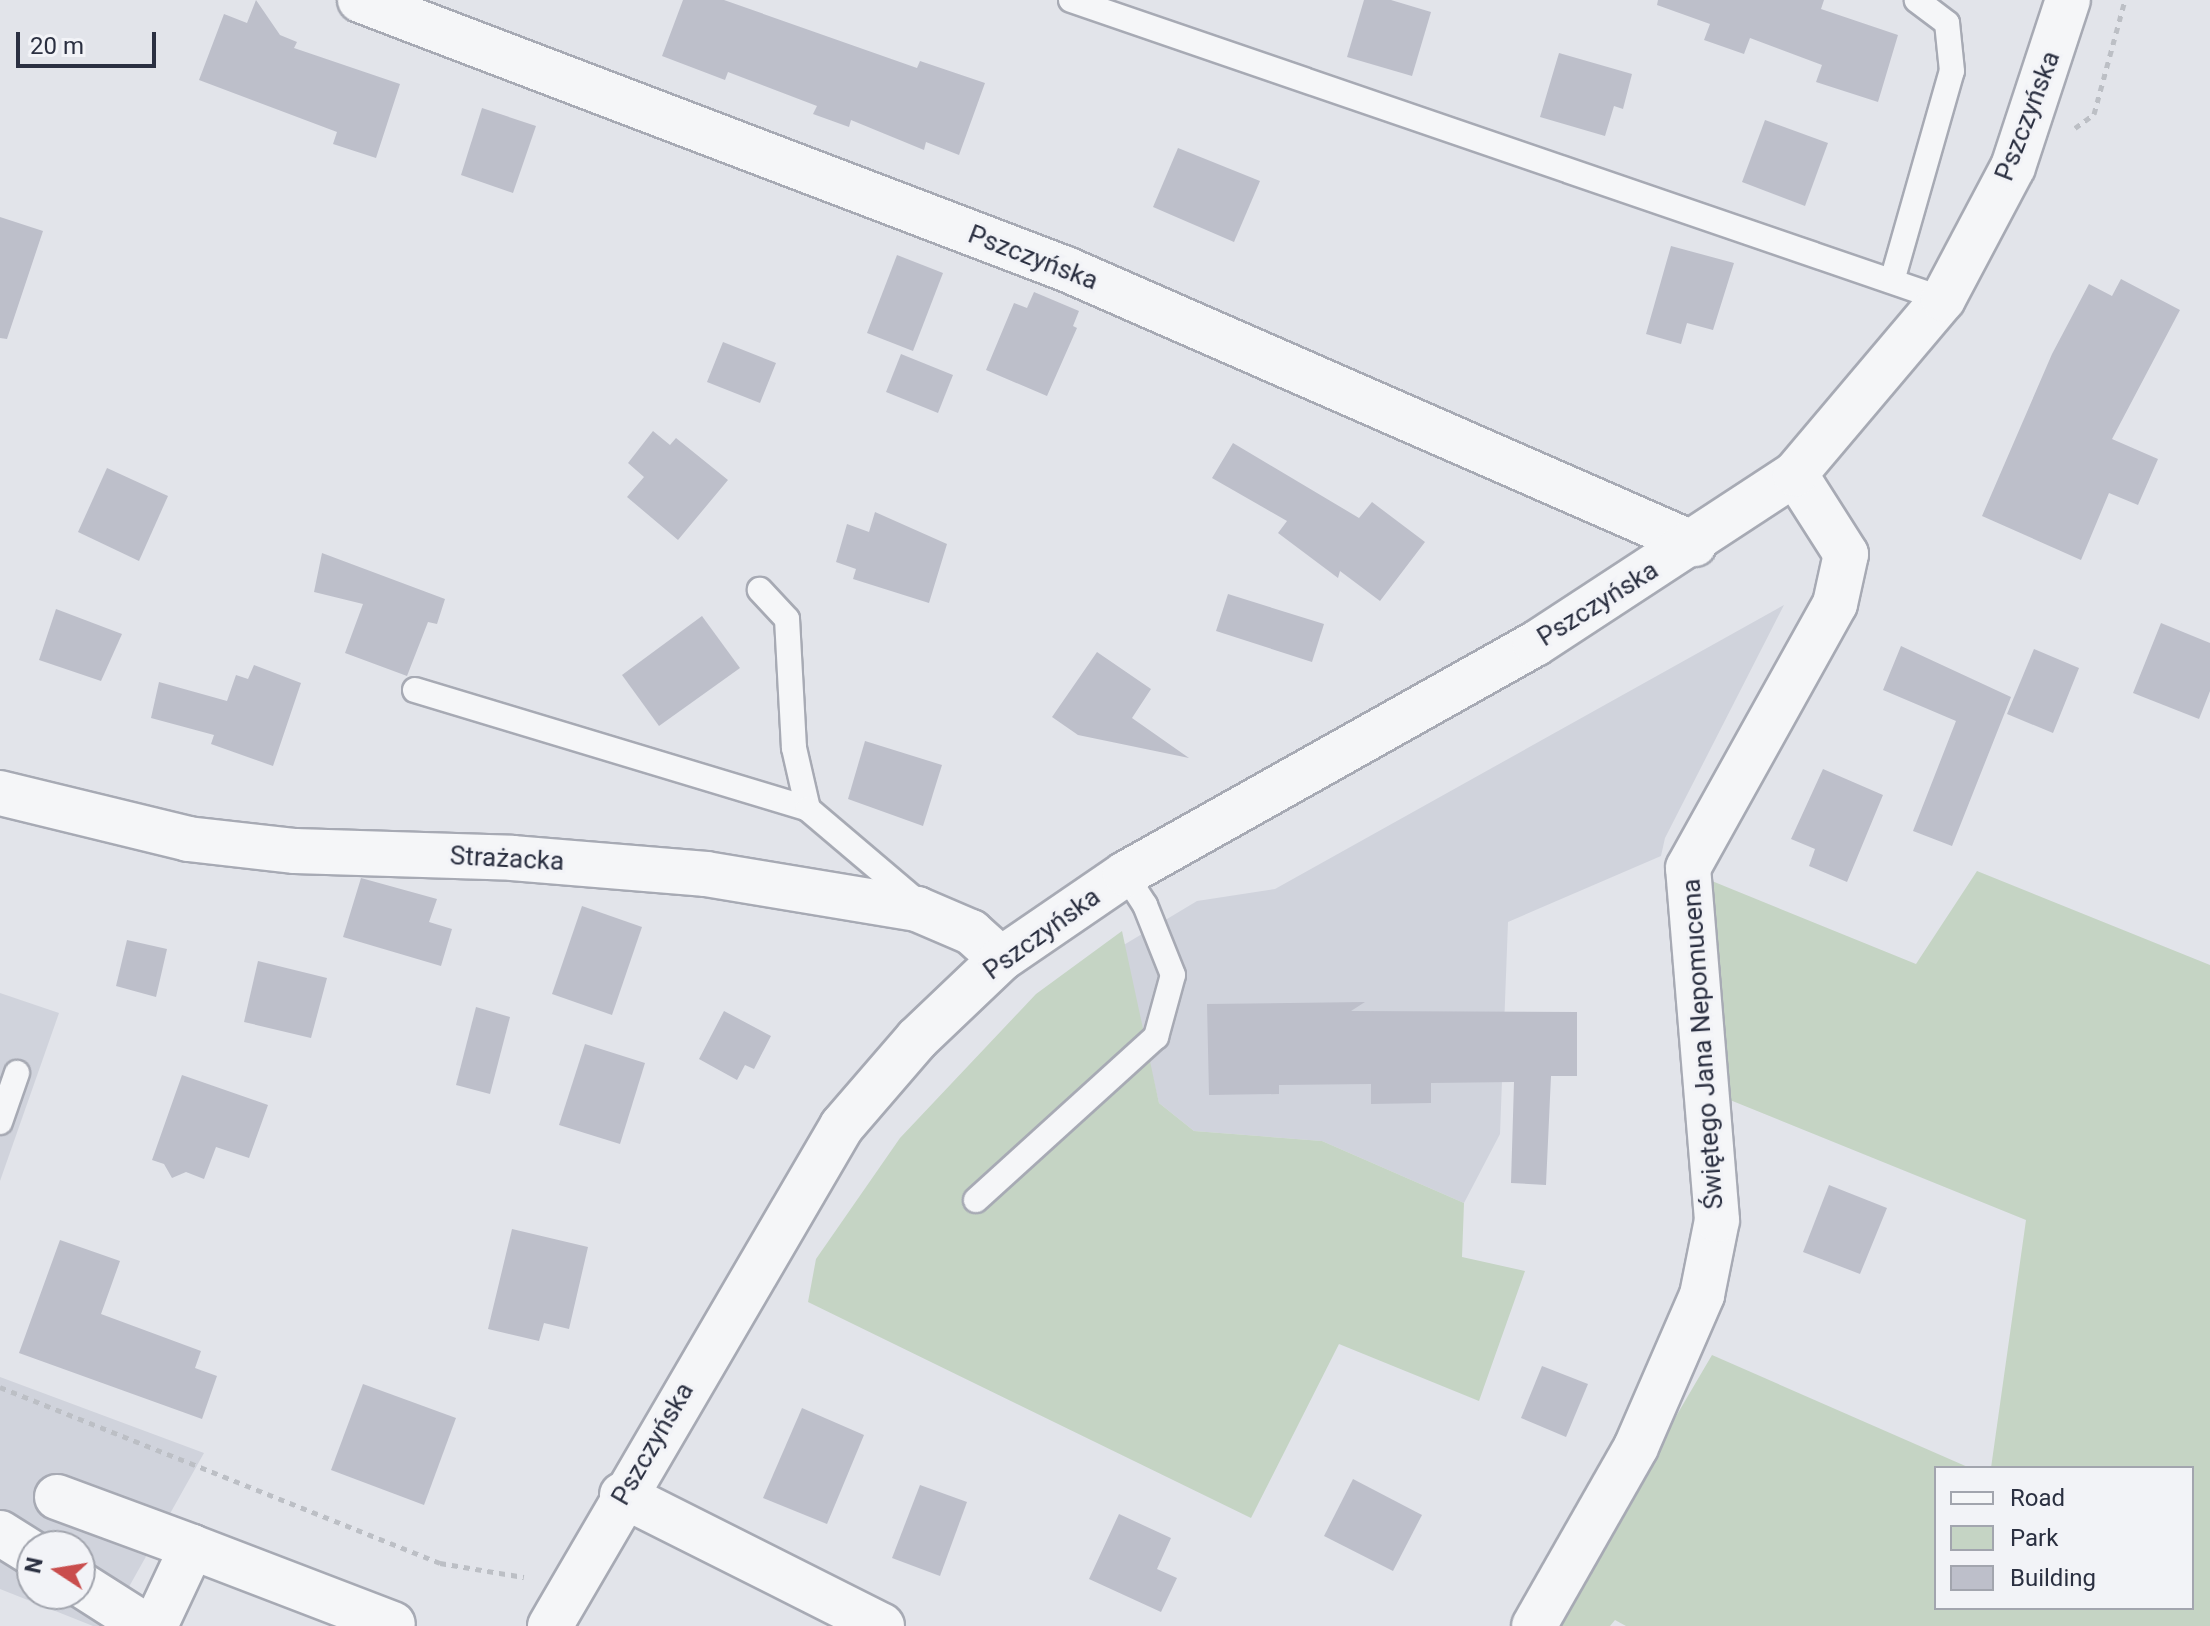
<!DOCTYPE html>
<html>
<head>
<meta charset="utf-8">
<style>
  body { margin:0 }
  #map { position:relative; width:2210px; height:1626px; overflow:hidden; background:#e2e4ea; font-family:Roboto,sans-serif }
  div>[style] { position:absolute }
  .built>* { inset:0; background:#d0d3dc }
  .green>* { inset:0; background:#c5d4c4 }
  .building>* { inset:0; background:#bdbfca }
  .path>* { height:5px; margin-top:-2.5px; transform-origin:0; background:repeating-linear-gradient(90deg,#bcbfc5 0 6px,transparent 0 12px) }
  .roads { filter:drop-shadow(2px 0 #a7aab4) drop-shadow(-2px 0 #a7aab4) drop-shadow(0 2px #a7aab4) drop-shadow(0 -2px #a7aab4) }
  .service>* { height:24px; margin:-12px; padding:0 12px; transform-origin:12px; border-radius:12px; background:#f5f6f8 }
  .minor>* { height:44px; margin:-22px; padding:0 22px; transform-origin:22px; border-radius:22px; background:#f5f6f8 }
  .tertiary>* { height:44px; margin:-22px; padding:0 22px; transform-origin:22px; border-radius:22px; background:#f5f6f8 }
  span { translate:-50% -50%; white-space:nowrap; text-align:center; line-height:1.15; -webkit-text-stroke:6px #f2f3f7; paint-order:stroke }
  .street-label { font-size:26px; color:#2b3041 }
  .legend { position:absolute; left:1934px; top:1466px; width:260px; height:144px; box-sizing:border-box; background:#f2f3f7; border:2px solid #a2a5ae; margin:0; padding:10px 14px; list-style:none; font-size:24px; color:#2b3041 }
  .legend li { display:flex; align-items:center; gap:16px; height:40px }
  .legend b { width:40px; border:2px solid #a2a5ae }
  .north { position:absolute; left:16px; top:1530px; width:80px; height:80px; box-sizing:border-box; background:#f2f3f7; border:2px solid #a2a5ae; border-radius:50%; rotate:282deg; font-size:22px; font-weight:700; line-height:32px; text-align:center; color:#2b3041 }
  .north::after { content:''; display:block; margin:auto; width:28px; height:36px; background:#c94d4d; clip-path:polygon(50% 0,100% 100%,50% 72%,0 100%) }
  .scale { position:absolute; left:16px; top:32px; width:140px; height:36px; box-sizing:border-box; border:4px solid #2b3041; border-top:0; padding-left:10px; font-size:24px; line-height:28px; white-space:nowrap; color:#2b3041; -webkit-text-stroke:6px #f2f3f7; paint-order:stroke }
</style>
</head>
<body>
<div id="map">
  <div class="built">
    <i style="clip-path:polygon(1784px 605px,1665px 838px,1661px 856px,1508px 922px,1500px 1134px,1464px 1203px,1322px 1141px,1194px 1131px,1159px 1103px,1122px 946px,1197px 901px,1275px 889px)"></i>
    <i style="clip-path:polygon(0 993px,59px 1013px,0 1181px)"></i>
    <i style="clip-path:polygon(evenodd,0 1377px,204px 1453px,107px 1626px,93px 1626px,0 1589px,0 1377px,32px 1546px,80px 1546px,80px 1594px,32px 1594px,32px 1546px)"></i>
  </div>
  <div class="green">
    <i style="clip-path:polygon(1977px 871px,2210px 965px,2210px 1626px,1626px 1626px,1615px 1620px,1610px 1626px,1553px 1626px,1712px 1355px,1970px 1468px,1936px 1468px,1936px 1608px,2192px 1608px,2192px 1468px,1991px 1468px,2026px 1220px,1730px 1100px,1707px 879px,1916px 964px)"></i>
    <i style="clip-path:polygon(1122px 931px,1159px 1103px,1194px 1131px,1322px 1141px,1464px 1203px,1462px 1257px,1525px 1271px,1479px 1401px,1339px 1344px,1251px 1518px,808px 1302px,816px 1259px,900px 1138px,1036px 994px)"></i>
  </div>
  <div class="building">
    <i style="clip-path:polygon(256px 0,280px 35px,297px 42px,294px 48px,400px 84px,376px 158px,333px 144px,337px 132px,199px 80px,224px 14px,247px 23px)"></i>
    <i style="clip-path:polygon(683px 0,724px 0,917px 68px,920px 61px,985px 83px,959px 155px,926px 142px,924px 150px,851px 120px,849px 127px,813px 114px,817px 106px,728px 72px,725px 80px,662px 56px)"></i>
    <i style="clip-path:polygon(1364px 0,1391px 0,1431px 12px,1412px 76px,1347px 57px)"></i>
    <i style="clip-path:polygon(1658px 0,1824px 0,1821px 9px,1898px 35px,1878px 102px,1816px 82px,1822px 65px,1750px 38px,1744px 54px,1704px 40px,1710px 24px,1657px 5px)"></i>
    <i style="clip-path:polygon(1559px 53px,1632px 74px,1623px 109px,1614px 106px,1605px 136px,1540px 117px)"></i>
    <i style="clip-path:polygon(482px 108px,536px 126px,513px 193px,461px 175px)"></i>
    <i style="clip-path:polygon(1765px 120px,1828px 143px,1805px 206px,1742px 182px)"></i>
    <i style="clip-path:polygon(1178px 148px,1260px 181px,1234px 242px,1153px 207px)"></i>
    <i style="clip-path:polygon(0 217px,43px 231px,7px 339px,0 338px)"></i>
    <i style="clip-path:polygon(1671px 246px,1734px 263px,1713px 330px,1687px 323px,1681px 344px,1646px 334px)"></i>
    <i style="clip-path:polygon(897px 255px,943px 273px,913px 351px,867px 333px)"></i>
    <i style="clip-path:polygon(2121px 279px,2180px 310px,2112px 439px,2158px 459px,2138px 505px,2109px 493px,2081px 560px,1982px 516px,2052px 354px,2089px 284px,2112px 296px)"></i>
    <i style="clip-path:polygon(1034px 292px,1079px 311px,1073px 326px,1077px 328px,1047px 396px,986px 370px,1014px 303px,1027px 308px)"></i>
    <i style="clip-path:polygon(723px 342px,776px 363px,760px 403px,707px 382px)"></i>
    <i style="clip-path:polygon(901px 354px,953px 375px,938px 413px,886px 392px)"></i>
    <i style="clip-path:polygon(653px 431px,670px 445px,676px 438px,728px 480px,678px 540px,627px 497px,644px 477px,628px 463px)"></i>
    <i style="clip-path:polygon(1233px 443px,1359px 518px,1372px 502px,1425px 542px,1380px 601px,1340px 571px,1338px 578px,1278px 533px,1287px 521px,1212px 478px)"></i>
    <i style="clip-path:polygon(107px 468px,168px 496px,139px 561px,78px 532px)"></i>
    <i style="clip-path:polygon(875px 512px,947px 544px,929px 603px,853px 579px,856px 569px,836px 562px,847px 524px,869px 532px)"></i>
    <i style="clip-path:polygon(322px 553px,445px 599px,437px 624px,428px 622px,407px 676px,345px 653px,363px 604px,314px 592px)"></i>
    <i style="clip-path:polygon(1228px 594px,1324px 624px,1312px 662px,1216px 631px)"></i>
    <i style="clip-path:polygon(56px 609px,122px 634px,101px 681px,39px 660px)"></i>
    <i style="clip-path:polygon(702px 616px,740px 668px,659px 726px,622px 675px)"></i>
    <i style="clip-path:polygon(2161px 623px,2210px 643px,2210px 691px,2199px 719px,2133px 693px)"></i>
    <i style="clip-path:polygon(1901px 646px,2011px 697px,1952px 846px,1913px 831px,1956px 721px,1883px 690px)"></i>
    <i style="clip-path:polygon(2034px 649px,2079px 668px,2053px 733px,2007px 714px)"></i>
    <i style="clip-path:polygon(1097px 652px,1151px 689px,1132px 718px,1189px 758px,1078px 735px,1052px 717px)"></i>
    <i style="clip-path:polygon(254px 665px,301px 683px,273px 766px,211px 744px,214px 735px,151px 718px,159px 682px,227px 701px,236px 675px,248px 679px)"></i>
    <i style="clip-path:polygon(865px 741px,942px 765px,923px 826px,848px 799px)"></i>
    <i style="clip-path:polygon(1823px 769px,1883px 795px,1847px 882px,1809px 866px,1815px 849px,1791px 839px)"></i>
    <i style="clip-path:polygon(361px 878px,437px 899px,429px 922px,452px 929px,441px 966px,343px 937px)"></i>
    <i style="clip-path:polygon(582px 906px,642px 927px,612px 1015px,552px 994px)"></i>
    <i style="clip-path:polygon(127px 940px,167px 949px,156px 997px,116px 986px)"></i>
    <i style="clip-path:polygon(258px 961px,327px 978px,311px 1038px,244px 1022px)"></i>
    <i style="clip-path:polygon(1365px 1002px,1351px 1011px,1577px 1012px,1577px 1076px,1551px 1076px,1546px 1185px,1511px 1183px,1514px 1082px,1431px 1083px,1431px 1103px,1371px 1104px,1371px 1084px,1279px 1085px,1279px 1094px,1209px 1095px,1207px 1004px)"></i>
    <i style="clip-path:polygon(476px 1007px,510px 1017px,490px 1094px,456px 1085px)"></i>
    <i style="clip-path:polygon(724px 1011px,771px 1036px,754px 1069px,745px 1065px,737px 1080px,699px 1059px)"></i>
    <i style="clip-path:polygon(585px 1044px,645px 1063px,620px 1144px,559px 1125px)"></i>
    <i style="clip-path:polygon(182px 1075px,268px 1105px,249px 1158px,216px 1147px,204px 1179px,186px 1172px,172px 1178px,164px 1164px,152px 1160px)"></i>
    <i style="clip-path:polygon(1829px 1185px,1887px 1208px,1860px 1274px,1803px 1252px)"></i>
    <i style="clip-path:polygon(512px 1229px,588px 1247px,569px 1329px,544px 1323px,539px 1341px,488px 1329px)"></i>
    <i style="clip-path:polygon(60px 1240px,120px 1261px,101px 1314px,201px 1351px,195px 1368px,217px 1376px,202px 1419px,19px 1353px)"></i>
    <i style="clip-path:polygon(1542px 1366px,1588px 1384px,1566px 1437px,1521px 1418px)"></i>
    <i style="clip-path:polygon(363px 1384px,456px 1418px,424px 1505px,331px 1470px)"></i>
    <i style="clip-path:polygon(802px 1408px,864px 1435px,827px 1524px,763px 1498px)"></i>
    <i style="clip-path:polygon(1353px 1479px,1422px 1515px,1393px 1571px,1324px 1536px)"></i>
    <i style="clip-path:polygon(920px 1485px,967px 1502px,940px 1576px,892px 1558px)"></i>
    <i style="clip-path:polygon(1119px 1514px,1171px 1538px,1157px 1569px,1177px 1578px,1161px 1612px,1089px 1579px)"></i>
  </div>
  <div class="path">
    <i style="left:2075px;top:128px;width:24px;rotate:-36deg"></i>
    <i style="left:2094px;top:114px;width:118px;rotate:-74.8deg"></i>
    <i style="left:0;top:1387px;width:474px;rotate:21.8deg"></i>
    <i style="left:440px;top:1563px;width:85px;rotate:9.5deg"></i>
  </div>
  <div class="roads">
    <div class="service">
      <i style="left:1071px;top:0;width:922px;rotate:18.93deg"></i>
      <i style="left:1892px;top:281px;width:218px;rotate:-74.1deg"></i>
      <i style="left:1952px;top:71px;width:48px;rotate:-95.9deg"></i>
      <i style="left:1947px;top:23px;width:38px;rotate:-143deg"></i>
      <i style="left:415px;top:690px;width:411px;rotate:16.8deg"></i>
      <i style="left:808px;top:809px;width:63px;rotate:-102.9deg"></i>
      <i style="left:794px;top:748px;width:129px;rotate:-93.1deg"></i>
      <i style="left:787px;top:619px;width:40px;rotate:-133deg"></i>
      <i style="left:808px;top:809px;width:145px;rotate:40.3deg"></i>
      <i style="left:0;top:1122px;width:52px;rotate:-70.9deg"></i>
      <i style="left:976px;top:1200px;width:243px;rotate:-42.2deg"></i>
      <i style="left:1156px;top:1037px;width:64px;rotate:-74.7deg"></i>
      <i style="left:1173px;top:975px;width:75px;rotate:-111.8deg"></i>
      <i style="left:1145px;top:905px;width:37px;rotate:-123deg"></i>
    </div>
    <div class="minor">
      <i style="left:360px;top:0;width:756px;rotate:20.86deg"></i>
      <i style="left:1066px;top:269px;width:686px;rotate:23.65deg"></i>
      <i style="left:0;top:793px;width:194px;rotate:13.7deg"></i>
      <i style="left:188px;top:839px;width:108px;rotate:6.4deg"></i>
      <i style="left:295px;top:851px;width:217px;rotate:1.8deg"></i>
      <i style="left:512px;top:858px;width:195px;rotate:4.7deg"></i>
      <i style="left:706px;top:874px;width:214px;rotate:9.4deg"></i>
      <i style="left:917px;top:909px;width:59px;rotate:23.1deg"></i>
      <i style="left:971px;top:932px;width:40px;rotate:42deg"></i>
      <i style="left:622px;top:1495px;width:291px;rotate:26.7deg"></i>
      <i style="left:57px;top:1497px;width:144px;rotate:20.3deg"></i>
      <i style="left:192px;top:1547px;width:87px;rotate:115.1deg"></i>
      <i style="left:0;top:1533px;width:38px;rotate:32deg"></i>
      <i style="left:192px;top:1547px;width:215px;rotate:21deg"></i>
      <i style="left:80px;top:1584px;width:78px;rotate:32.5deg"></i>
      <i style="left:1534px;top:1626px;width:206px;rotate:-60.3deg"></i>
      <i style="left:1636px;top:1447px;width:166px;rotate:-66.5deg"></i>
      <i style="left:1702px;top:1295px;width:76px;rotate:-78.7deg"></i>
      <i style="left:1717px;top:1220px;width:353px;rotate:-94.7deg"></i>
      <i style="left:1688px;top:868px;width:302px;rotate:-60.9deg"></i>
      <i style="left:1835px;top:604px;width:51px;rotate:-77.6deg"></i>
      <i style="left:1846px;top:554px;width:95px;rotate:-122.5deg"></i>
    </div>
    <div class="tertiary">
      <i style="left:550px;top:1626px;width:579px;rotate:-59.72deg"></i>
      <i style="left:842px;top:1126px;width:115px;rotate:-49.2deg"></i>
      <i style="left:917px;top:1039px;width:116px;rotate:-43.6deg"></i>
      <i style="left:1001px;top:959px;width:150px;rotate:-34.4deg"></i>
      <i style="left:1125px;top:874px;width:470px;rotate:-29.3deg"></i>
      <i style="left:1535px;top:644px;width:311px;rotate:-33.2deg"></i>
      <i style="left:1795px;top:474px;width:229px;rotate:-49.8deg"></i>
      <i style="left:1943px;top:299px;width:149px;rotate:-62.1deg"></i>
      <i style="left:2013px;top:167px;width:176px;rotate:-71.8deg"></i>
    </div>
  </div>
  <div class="street-label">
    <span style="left:2028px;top:116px;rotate:-69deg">Pszczyńska</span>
    <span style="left:1033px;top:258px;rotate:21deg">Pszczyńska</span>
    <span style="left:1598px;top:604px;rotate:-32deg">Pszczyńska</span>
    <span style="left:507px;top:859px;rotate:3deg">Strażacka</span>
    <span style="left:1042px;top:934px;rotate:-36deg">Pszczyńska</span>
    <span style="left:1703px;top:1044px;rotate:-94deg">Świętego Jana Nepomucena</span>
    <span style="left:653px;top:1444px;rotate:-60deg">Pszczyńska</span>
  </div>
  <ul class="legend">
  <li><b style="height:10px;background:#f5f6f8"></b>Road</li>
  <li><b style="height:22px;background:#c5d4c4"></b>Park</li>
  <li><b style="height:22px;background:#bdbfca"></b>Building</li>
  </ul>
  <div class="north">N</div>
  <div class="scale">20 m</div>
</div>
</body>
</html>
